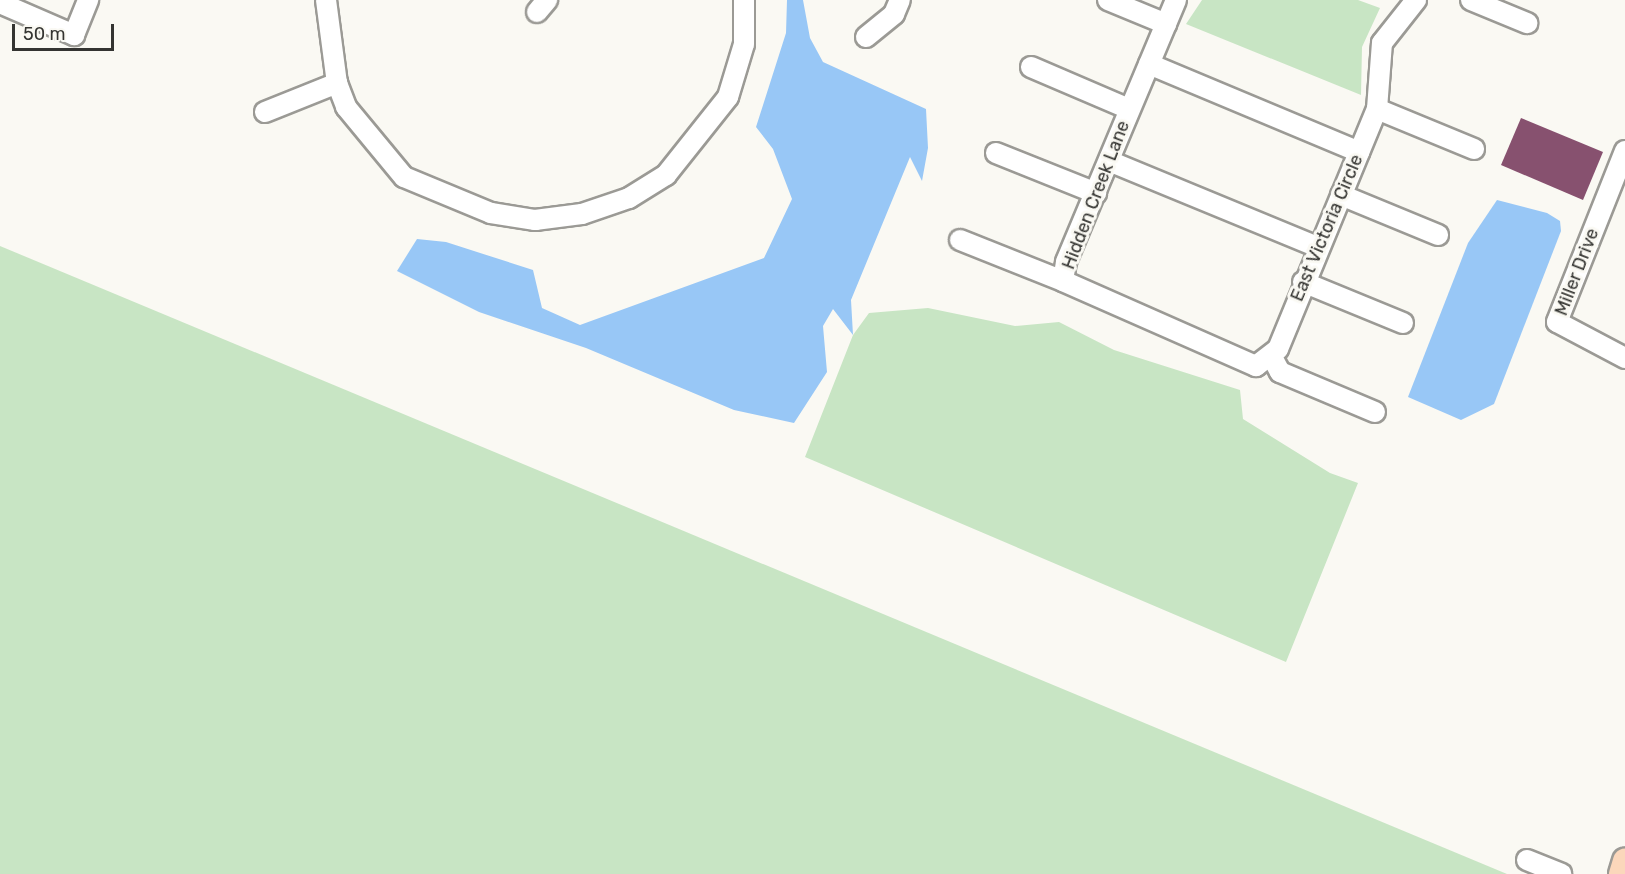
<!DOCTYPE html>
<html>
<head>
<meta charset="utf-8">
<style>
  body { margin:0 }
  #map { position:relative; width:1625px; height:874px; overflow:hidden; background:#faf9f3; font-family:Rubik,sans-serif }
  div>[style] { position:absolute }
  .green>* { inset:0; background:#c8e5c4 }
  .water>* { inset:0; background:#98c7f6 }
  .building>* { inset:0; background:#87516f }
  .roads { filter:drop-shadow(2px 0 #9b9a95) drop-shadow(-2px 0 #9b9a95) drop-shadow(0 2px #9b9a95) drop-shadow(0 -2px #9b9a95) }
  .minor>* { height:20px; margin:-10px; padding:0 10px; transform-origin:10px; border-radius:10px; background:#fff }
  .major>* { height:24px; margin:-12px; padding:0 12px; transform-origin:12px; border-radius:12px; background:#fbd7bb }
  span { translate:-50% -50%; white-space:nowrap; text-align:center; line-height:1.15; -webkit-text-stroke:6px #faf9f3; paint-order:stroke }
  .street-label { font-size:18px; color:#343431 }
  .scale { position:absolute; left:12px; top:24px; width:102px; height:27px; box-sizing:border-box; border:3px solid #343431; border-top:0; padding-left:8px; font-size:18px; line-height:21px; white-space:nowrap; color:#343431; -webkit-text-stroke:4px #faf9f3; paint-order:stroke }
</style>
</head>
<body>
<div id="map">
  <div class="green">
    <i style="clip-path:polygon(1202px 0,1358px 0,1380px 8px,1362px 47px,1361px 95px,1186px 24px)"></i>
    <i style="clip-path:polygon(0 246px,1507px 874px,0 874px)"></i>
    <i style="clip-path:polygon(928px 308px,1015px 326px,1059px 322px,1114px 350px,1240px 390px,1243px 419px,1330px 473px,1358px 483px,1286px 662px,805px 457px,853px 335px,869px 313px)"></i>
  </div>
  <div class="water">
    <i style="clip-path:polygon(787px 0,803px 0,810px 38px,823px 62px,926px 109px,928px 148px,922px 181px,910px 157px,851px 300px,853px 335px,833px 309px,823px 326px,827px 372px,794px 423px,734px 410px,586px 348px,479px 312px,397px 271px,417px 239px,446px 242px,533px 270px,542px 308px,580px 325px,764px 258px,792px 199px,773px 149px,756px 127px,786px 33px)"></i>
    <i style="clip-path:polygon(1497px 200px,1547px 213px,1560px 221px,1561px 231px,1494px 404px,1461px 420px,1408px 397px,1468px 243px)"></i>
  </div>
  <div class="building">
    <i style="clip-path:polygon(1521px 118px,1603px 152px,1583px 200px,1501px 165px)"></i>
  </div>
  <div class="roads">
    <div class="minor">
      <i style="left:326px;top:0;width:84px;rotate:82.5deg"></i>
      <i style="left:337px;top:83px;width:26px;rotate:69deg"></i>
      <i style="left:346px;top:107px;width:91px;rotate:50.4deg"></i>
      <i style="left:404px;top:177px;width:94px;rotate:22.5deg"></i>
      <i style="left:491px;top:213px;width:45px;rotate:9deg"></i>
      <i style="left:535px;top:220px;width:47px;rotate:-7.3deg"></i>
      <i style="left:582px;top:214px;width:50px;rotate:-18.8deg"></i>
      <i style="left:629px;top:198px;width:44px;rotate:-31.9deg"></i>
      <i style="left:666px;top:175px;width:100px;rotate:-51.5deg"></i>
      <i style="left:728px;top:97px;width:55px;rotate:-73.2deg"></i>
      <i style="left:744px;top:44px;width:44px;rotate:-90deg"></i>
      <i style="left:1108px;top:0;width:63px;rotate:22.5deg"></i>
      <i style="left:1176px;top:0;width:284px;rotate:112.8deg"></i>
      <i style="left:1066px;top:262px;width:19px;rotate:99deg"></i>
      <i style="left:1063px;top:281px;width:211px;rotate:23.8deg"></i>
      <i style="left:1256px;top:366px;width:28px;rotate:-38deg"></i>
      <i style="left:1278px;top:349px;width:260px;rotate:-67.6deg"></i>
      <i style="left:1377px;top:109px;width:66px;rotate:-85.7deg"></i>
      <i style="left:1382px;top:43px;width:55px;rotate:-51.7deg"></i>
      <i style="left:1471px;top:0;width:61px;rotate:22.3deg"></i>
      <i style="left:0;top:3px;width:81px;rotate:23.4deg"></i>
      <i style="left:74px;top:35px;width:38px;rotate:-68deg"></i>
      <i style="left:537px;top:12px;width:16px;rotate:-50deg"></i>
      <i style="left:866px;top:37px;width:36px;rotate:-39deg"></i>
      <i style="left:894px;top:14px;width:15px;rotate:-67deg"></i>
      <i style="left:1149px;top:64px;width:228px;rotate:22.7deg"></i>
      <i style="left:1031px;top:67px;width:107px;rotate:23.2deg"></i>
      <i style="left:1377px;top:109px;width:105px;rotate:22.4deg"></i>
      <i style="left:265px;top:112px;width:78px;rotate:-21.9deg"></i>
      <i style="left:1625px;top:151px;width:184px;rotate:111.7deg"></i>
      <i style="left:1557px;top:322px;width:77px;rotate:27.9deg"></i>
      <i style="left:996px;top:153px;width:108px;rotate:21.8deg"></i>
      <i style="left:1109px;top:161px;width:226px;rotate:22.4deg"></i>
      <i style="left:1341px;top:195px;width:105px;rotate:22.4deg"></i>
      <i style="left:960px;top:240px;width:111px;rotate:21.7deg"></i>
      <i style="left:1303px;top:282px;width:108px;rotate:22.3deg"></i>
      <i style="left:1272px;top:357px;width:17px;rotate:62deg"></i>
      <i style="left:1280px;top:372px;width:103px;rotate:22.8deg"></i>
      <i style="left:1527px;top:860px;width:37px;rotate:22deg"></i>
    </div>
    <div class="major">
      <i style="left:1621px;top:874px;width:14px;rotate:-73deg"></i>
    </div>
  </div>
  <div class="street-label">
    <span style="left:1096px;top:195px;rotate:-69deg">Hidden Creek Lane</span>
    <span style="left:1327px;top:228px;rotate:-67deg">East Victoria Circle</span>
    <span style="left:1577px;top:272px;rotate:-69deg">Miller Drive</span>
  </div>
  <div class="scale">50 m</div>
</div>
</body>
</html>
